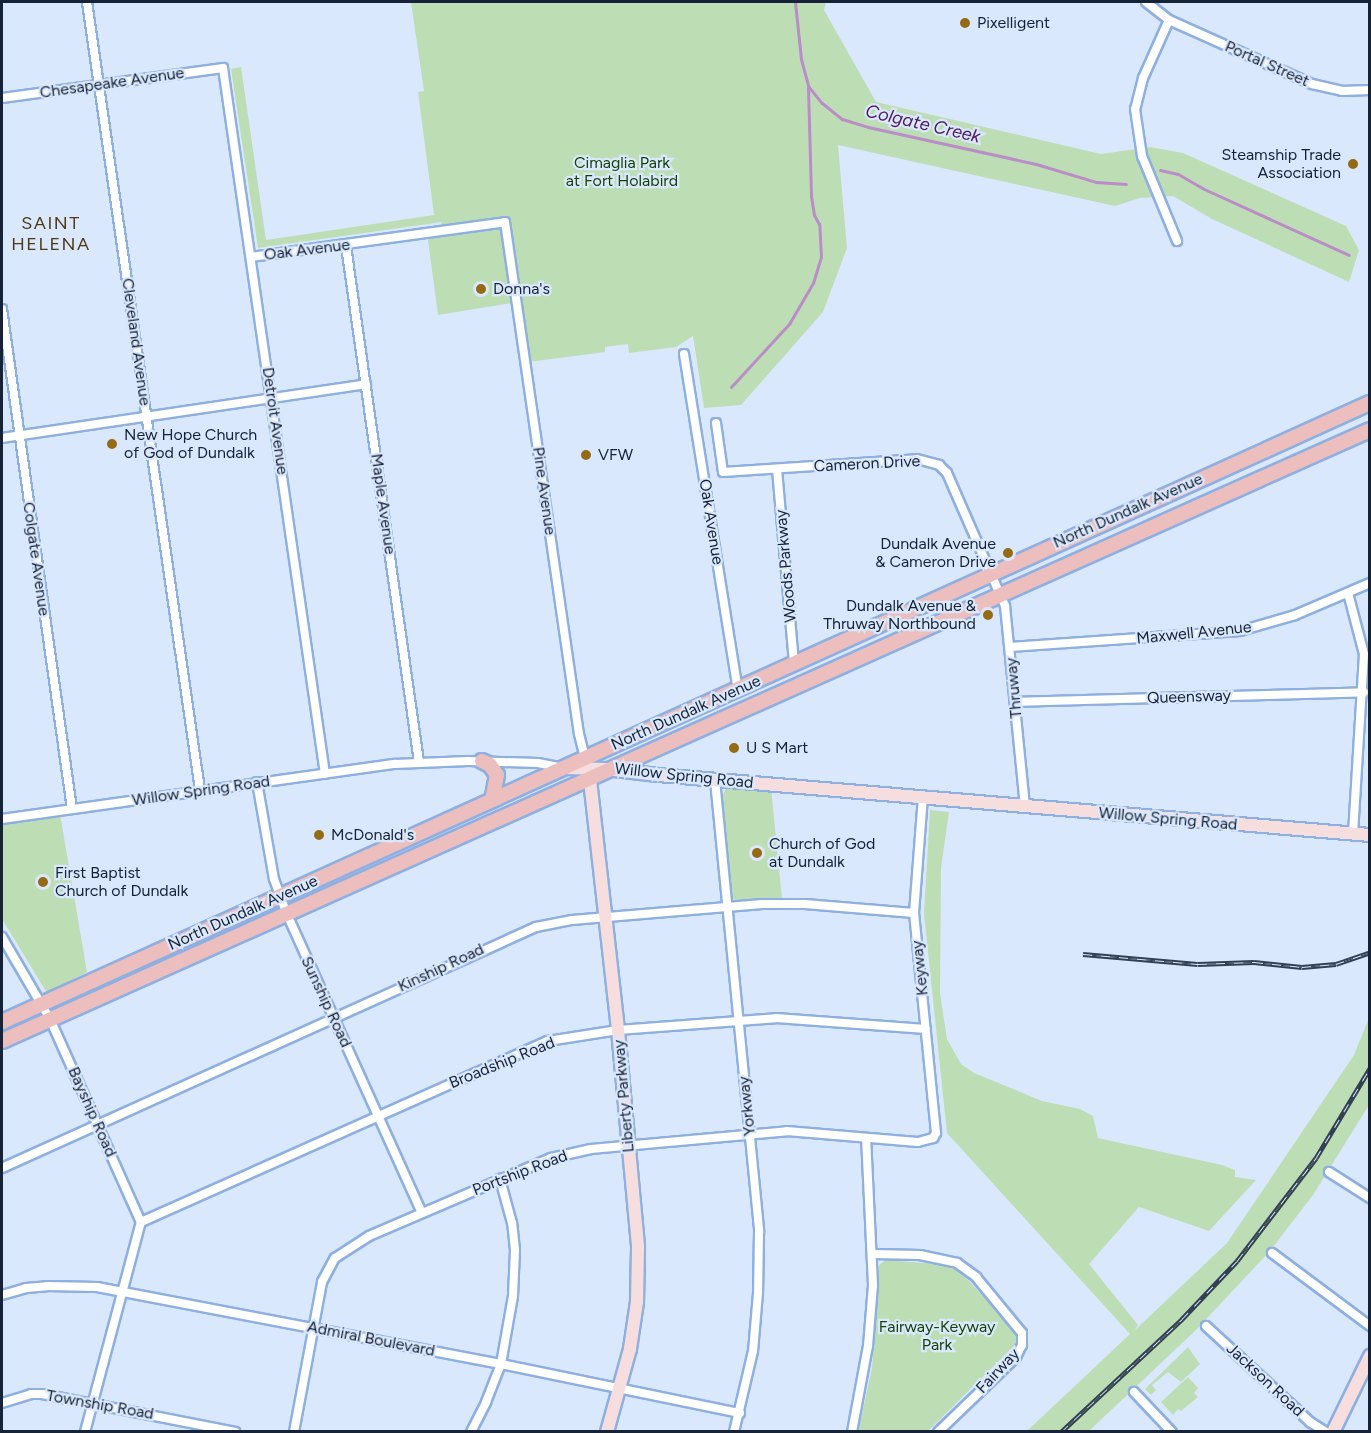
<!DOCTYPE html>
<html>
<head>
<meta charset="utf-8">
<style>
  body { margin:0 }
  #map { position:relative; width:1371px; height:1433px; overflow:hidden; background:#dae8fd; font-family:Figtree,sans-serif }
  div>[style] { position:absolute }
  .green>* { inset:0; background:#bddeb4 }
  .stream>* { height:3px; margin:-1.5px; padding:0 1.5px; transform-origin:1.5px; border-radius:1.5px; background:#bb8dc8 }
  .roads { filter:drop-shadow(2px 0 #8eafe1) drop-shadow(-2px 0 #8eafe1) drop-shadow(0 2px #8eafe1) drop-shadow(0 -2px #8eafe1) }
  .street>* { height:8px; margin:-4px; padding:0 4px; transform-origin:4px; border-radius:4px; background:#fff }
  .secondary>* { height:12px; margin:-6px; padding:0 6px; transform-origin:6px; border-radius:6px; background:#f6dedf }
  .primary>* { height:14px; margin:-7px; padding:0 7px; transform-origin:7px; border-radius:7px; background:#edbebe }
  .rail>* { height:5px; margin-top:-2.5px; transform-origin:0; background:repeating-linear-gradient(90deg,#dae8fd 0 9px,#334053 0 18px); box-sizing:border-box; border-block:2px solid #334053 }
  .dots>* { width:16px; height:16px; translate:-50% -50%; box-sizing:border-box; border:3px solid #dae8fd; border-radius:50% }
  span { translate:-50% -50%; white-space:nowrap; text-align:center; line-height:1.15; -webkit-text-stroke:4.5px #dae8fd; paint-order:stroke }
  .poi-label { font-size:16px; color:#162235 }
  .left { translate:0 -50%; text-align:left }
  .right { translate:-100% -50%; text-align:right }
  .street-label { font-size:16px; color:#162235 }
  .park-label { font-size:16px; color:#164303 }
  .water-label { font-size:18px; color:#521961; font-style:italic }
  .neighbourhood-label { font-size:18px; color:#4e3914; letter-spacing:1.5px }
  .frame { position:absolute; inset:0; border:3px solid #162235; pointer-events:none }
</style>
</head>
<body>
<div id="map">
  <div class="green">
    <i style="clip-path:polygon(411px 2px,826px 2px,824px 10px,876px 102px,1101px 154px,1150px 147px,1183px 153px,1346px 226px,1359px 250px,1349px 282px,1212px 219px,1173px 196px,1140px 198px,1115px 206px,838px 145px,847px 248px,823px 312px,741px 405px,704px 408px,693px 336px,676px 347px,629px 353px,628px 344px,605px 347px,605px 352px,521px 363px,512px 303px,438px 315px,428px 240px,442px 222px,258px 248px,231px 69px,241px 67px,266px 240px,434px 215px,418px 92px,424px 91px)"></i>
    <i style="clip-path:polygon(727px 786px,771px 788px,782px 899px,739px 902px,732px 898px,723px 819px,722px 797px)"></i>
    <i style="clip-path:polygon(930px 810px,949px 812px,941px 868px,940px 993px,947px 1039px,961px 1064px,974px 1073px,1042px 1101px,1080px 1109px,1093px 1116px,1098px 1138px,1222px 1165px,1235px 1170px,1235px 1177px,1256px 1180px,1209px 1231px,1139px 1207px,1089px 1264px,1138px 1325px,1134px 1331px,1227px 1243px,1354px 1055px,1369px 1018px,1369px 1105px,1313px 1195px,1270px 1251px,1196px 1330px,1089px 1431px,1027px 1431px,1130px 1334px,947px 1133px,924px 914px)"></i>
    <i style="clip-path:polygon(60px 814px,87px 972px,47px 993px,2px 919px,2px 824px)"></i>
    <i style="clip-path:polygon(886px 1260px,951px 1265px,957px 1268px,1015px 1331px,1017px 1337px,1015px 1345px,928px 1431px,858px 1432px,872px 1368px,879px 1265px)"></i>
    <i style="clip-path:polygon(1188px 1347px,1200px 1364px,1181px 1382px,1168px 1372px,1152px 1385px,1156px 1390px,1151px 1395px,1145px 1389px)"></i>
    <i style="clip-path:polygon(1188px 1377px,1198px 1388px,1194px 1393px,1198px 1397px,1181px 1411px,1178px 1409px,1173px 1415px,1161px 1402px)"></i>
  </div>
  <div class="stream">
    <i style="left:795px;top:2px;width:57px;rotate:84deg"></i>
    <i style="left:801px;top:59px;width:28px;rotate:75deg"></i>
    <i style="left:808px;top:86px;width:22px;rotate:51deg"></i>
    <i style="left:822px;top:103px;width:26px;rotate:39deg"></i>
    <i style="left:842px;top:119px;width:27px;rotate:17deg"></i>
    <i style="left:868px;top:127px;width:172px;rotate:12.4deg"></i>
    <i style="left:1036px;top:164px;width:63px;rotate:16.7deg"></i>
    <i style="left:1096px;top:182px;width:30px;rotate:4deg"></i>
    <i style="left:1160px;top:170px;width:18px;rotate:13deg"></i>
    <i style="left:1178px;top:174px;width:30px;rotate:30deg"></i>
    <i style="left:1204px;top:189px;width:159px;rotate:24.5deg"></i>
    <i style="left:731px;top:387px;width:86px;rotate:-47.4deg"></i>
    <i style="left:789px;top:324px;width:48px;rotate:-59.7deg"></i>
    <i style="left:813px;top:283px;width:27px;rotate:-73deg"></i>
    <i style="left:821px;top:257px;width:33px;rotate:-93deg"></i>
    <i style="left:819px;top:224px;width:10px;rotate:-119deg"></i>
    <i style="left:814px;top:215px;width:20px;rotate:-99deg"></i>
    <i style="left:811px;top:195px;width:109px;rotate:-91.6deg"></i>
  </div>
  <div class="roads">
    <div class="street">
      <i style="left:87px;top:2px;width:796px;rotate:81.84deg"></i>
      <i style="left:1146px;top:2px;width:29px;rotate:38deg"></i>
      <i style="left:1169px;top:20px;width:157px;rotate:24.1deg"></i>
      <i style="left:1312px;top:84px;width:31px;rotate:13deg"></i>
      <i style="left:1342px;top:91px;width:28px;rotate:-2deg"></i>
      <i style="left:1169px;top:20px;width:64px;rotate:114.1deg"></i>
      <i style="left:1143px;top:78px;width:32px;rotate:104deg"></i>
      <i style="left:1135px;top:109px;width:48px;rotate:81.5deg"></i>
      <i style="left:1142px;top:156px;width:92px;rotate:67.6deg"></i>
      <i style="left:2px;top:98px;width:223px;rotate:-7.7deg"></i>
      <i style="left:223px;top:68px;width:713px;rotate:81.78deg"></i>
      <i style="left:346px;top:246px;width:521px;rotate:81.95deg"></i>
      <i style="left:251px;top:257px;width:256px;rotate:-7.8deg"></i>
      <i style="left:505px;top:222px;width:517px;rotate:81.78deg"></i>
      <i style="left:579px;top:734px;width:25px;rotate:76deg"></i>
      <i style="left:2px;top:309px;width:505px;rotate:82.03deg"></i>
      <i style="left:684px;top:354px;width:340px;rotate:80.9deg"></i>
      <i style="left:716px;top:423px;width:49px;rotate:81.9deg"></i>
      <i style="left:723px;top:472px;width:194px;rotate:-3.8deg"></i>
      <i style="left:917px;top:459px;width:23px;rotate:15deg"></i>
      <i style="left:939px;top:465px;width:11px;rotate:45deg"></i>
      <i style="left:947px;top:473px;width:145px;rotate:66.4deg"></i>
      <i style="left:1005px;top:606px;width:202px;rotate:84.3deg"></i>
      <i style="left:2px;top:438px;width:368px;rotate:-8.4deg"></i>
      <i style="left:777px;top:469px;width:196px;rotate:85deg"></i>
      <i style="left:1348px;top:593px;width:63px;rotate:75.3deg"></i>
      <i style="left:1364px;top:654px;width:180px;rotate:93.5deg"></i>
      <i style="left:1010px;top:647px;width:231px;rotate:-4deg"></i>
      <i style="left:1240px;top:631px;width:57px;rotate:-16.2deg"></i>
      <i style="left:1295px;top:615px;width:82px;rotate:-23.1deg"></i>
      <i style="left:1015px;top:702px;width:349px;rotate:-1.6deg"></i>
      <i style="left:715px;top:780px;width:454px;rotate:84.4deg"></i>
      <i style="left:759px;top:1232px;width:61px;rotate:90.9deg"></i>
      <i style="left:758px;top:1293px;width:58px;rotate:94.9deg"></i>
      <i style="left:753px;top:1351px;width:83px;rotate:103.2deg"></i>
      <i style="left:257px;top:782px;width:98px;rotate:80.1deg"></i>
      <i style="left:274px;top:879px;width:35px;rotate:70deg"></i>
      <i style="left:286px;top:912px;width:330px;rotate:65.7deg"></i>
      <i style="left:2px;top:819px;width:397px;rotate:-8deg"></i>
      <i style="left:395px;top:764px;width:73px;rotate:-2.4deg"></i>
      <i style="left:468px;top:761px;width:70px;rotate:1.6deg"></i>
      <i style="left:538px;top:763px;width:26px;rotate:11deg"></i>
      <i style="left:2px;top:937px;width:95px;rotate:59.7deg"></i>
      <i style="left:50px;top:1019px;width:222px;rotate:65.9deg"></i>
      <i style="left:2px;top:1168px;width:586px;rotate:-24.29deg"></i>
      <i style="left:536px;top:927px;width:37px;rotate:-11deg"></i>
      <i style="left:572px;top:920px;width:191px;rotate:-4.8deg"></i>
      <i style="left:762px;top:904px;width:43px"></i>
      <i style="left:805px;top:904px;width:109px;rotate:4.7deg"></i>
      <i style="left:1329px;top:1172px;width:49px;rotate:32.4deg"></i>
      <i style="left:141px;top:1222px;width:445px;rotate:-24deg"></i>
      <i style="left:548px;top:1041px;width:71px;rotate:-8.9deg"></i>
      <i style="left:618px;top:1030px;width:158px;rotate:-4.3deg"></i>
      <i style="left:776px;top:1018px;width:150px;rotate:4.2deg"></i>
      <i style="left:1272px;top:1253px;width:122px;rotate:36.7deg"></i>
      <i style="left:873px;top:1254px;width:47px;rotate:1.2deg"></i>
      <i style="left:920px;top:1255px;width:38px;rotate:12deg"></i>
      <i style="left:957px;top:1263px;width:24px;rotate:36deg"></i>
      <i style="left:976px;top:1277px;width:72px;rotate:50.6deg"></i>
      <i style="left:1022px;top:1333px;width:12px;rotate:90deg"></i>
      <i style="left:1022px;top:1345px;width:13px;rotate:117deg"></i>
      <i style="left:1016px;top:1357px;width:108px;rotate:136.1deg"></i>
      <i style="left:2px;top:1295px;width:25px;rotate:-16deg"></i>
      <i style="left:26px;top:1288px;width:21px;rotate:-5deg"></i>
      <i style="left:47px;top:1286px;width:50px;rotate:1.1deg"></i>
      <i style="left:97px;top:1287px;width:411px;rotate:10.8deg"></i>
      <i style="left:501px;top:1364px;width:244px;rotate:11.6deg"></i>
      <i style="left:1206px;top:1326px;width:142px;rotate:42.7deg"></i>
      <i style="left:1310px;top:1422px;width:19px;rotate:32deg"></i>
      <i style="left:1134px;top:1392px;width:55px;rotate:46.5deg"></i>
      <i style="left:2px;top:1403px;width:30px;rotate:-17deg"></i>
      <i style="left:31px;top:1394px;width:11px"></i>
      <i style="left:42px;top:1394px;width:197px;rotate:11.1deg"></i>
      <i style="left:85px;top:1432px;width:217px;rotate:-75.1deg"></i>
      <i style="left:294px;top:1432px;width:153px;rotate:-79.4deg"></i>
      <i style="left:322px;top:1282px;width:27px;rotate:-62deg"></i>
      <i style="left:335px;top:1258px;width:40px;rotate:-32.9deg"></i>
      <i style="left:369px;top:1236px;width:198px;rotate:-23.2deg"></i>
      <i style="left:551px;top:1158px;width:41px;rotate:-12.7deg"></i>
      <i style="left:591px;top:1149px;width:197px;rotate:-5.2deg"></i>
      <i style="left:787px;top:1131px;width:131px;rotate:4.8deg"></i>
      <i style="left:918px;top:1142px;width:16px;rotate:-15deg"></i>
      <i style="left:933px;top:1138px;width:6px;rotate:-59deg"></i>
      <i style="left:936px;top:1133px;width:221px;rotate:-95.7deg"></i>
      <i style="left:914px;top:913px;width:116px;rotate:-85.6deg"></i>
      <i style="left:471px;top:1432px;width:34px;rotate:-63deg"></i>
      <i style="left:486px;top:1402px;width:41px;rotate:-68.5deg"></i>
      <i style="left:501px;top:1364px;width:69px;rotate:-80deg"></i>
      <i style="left:513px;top:1296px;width:46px;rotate:-87.5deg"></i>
      <i style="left:515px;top:1250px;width:27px;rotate:-96deg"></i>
      <i style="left:512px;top:1223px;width:46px;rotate:-105.3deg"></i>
      <i style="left:852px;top:1432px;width:87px;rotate:-79.5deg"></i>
      <i style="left:868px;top:1346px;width:61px;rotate:-85.3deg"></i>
      <i style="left:873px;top:1285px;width:146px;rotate:-92.7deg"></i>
    </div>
    <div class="secondary">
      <i style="left:565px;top:768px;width:41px;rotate:1.4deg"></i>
      <i style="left:606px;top:769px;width:52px;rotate:6.6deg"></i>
      <i style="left:658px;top:775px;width:715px;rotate:4.82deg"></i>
      <i style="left:589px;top:771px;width:261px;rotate:83.6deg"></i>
      <i style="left:618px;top:1030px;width:218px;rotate:84.7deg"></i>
      <i style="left:638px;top:1247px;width:55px;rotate:91deg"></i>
      <i style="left:637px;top:1302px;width:48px;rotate:98.5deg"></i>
      <i style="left:630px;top:1349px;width:86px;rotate:105.5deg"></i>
      <i style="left:1333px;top:1432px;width:85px;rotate:-64deg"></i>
    </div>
    <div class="primary">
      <i style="left:482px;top:761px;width:9px;rotate:27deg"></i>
      <i style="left:490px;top:765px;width:12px;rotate:55deg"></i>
      <i style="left:497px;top:775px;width:25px;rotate:101deg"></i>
      <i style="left:2px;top:1022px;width:1502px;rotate:-24.35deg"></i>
      <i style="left:2px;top:1041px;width:1498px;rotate:-24.07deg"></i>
    </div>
  </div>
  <div class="rail">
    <i style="left:1083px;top:954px;width:115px;rotate:5deg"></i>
    <i style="left:1198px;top:964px;width:56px;rotate:-2deg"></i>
    <i style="left:1254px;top:962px;width:48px;rotate:5.9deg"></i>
    <i style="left:1302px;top:967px;width:34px;rotate:-5deg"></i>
    <i style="left:1336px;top:964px;width:36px;rotate:-19deg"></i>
    <i style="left:1061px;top:1432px;width:166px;rotate:-43deg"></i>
    <i style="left:1182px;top:1319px;width:80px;rotate:-46.5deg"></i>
    <i style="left:1237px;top:1261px;width:130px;rotate:-52.5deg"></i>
    <i style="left:1316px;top:1158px;width:105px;rotate:-59deg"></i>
  </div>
  <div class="dots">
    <i style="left:965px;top:23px;background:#956a15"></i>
    <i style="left:1353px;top:164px;background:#956a15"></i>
    <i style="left:481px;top:289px;background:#956a15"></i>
    <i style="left:112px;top:444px;background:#956a15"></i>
    <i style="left:586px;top:455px;background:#956a15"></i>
    <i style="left:1008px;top:553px;background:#956a15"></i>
    <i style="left:988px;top:615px;background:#956a15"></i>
    <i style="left:734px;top:748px;background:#956a15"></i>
    <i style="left:319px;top:835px;background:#956a15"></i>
    <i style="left:757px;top:853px;background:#956a15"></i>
    <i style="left:43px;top:882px;background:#956a15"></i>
  </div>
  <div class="poi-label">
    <span class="left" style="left:977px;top:23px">Pixelligent</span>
    <span class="right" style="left:1341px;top:164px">Steamship Trade<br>Association</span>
    <span class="left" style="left:493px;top:289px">Donna's</span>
    <span class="left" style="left:124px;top:444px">New Hope Church<br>of God of Dundalk</span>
    <span class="left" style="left:598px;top:455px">VFW</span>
    <span class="right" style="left:996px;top:553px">Dundalk Avenue<br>&amp; Cameron Drive</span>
    <span class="right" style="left:976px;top:615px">Dundalk Avenue &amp;<br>Thruway Northbound</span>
    <span class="left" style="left:746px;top:748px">U S Mart</span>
    <span class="left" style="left:331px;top:835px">McDonald's</span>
    <span class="left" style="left:769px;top:853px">Church of God<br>at Dundalk</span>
    <span class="left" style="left:55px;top:882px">First Baptist<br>Church of Dundalk</span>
  </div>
  <div class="street-label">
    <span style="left:1267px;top:64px;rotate:24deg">Portal Street</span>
    <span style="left:112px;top:83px;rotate:-8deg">Chesapeake Avenue</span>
    <span style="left:307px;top:250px;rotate:-7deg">Oak Avenue</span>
    <span style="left:136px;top:342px;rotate:82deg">Cleveland Avenue</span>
    <span style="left:275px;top:421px;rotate:82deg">Detroit Avenue</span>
    <span style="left:867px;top:464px;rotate:-3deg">Cameron Drive</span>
    <span style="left:544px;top:491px;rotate:82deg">Pine Avenue</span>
    <span style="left:383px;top:504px;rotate:82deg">Maple Avenue</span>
    <span style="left:1128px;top:511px;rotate:-24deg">North Dundalk Avenue</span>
    <span style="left:711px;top:522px;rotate:81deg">Oak Avenue</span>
    <span style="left:36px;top:559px;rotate:82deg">Colgate Avenue</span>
    <span style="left:786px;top:566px;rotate:-95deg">Woods Parkway</span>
    <span style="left:1194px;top:633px;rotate:-6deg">Maxwell Avenue</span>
    <span style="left:1014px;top:688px;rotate:-95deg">Thruway</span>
    <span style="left:1189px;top:697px;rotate:-2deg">Queensway</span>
    <span style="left:686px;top:713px;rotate:-24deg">North Dundalk Avenue</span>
    <span style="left:684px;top:776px;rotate:6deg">Willow Spring Road</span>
    <span style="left:201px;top:791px;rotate:-8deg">Willow Spring Road</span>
    <span style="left:1168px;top:819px;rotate:5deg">Willow Spring Road</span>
    <span style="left:243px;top:913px;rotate:-24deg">North Dundalk Avenue</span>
    <span style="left:441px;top:968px;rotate:-25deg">Kinship Road</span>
    <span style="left:920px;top:968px;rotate:-96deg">Keyway</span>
    <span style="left:326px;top:1002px;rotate:65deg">Sunship Road</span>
    <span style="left:502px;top:1063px;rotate:-22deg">Broadship Road</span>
    <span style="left:624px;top:1096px;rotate:-95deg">Liberty Parkway</span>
    <span style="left:747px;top:1106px;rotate:-96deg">Yorkway</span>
    <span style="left:92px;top:1112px;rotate:66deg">Bayship Road</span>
    <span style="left:520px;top:1173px;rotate:-21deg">Portship Road</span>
    <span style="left:371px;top:1339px;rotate:11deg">Admiral Boulevard</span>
    <span style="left:998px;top:1371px;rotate:-47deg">Fairway</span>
    <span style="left:1265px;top:1380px;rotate:43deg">Jackson Road</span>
    <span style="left:100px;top:1405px;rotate:10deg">Township Road</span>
  </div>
  <div class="park-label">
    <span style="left:622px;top:172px">Cimaglia Park<br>at Fort Holabird</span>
    <span style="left:937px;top:1336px">Fairway-Keyway<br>Park</span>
  </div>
  <div class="water-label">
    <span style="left:923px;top:124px;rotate:13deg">Colgate Creek</span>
  </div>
  <div class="neighbourhood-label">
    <span style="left:51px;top:234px">SAINT<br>HELENA</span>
  </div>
  <div class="frame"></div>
</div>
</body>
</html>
